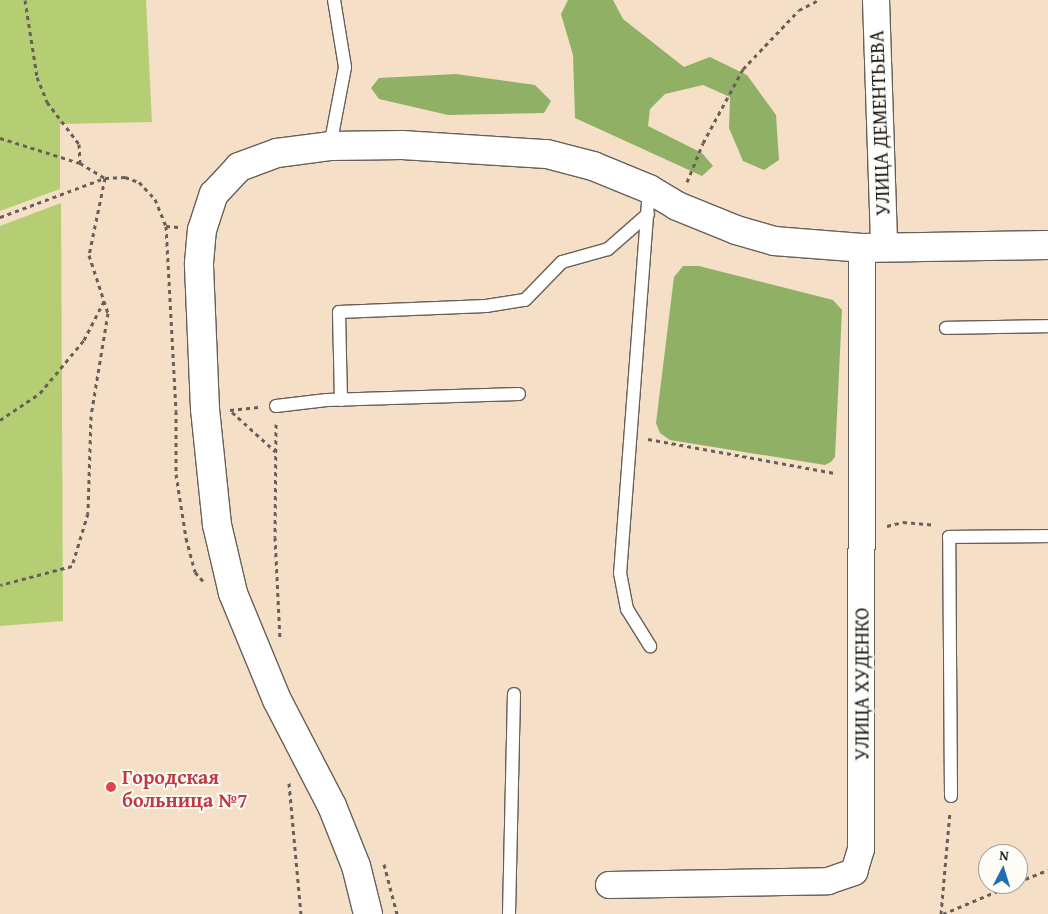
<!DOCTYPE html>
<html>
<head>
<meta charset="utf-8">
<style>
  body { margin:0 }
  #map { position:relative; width:1048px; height:914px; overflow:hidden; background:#f5dfc6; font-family:"Gentium Book Plus",serif }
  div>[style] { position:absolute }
  .green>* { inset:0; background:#b5ce73 }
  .forest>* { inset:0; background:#90b165 }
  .path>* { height:3px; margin-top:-1.5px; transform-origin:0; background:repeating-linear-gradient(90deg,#686058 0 4px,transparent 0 8px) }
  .roads { filter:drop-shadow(1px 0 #686058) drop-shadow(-1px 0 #686058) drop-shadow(0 1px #686058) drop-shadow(0 -1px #686058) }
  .service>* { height:12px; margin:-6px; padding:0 6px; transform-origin:6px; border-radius:6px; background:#fff }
  .minor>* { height:26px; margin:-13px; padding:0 13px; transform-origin:13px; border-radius:13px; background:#fff }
  .secondary>* { height:28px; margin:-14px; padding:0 14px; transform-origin:14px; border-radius:14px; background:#fff }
  .dots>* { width:14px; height:14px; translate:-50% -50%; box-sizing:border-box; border:2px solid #fdfcf7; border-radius:50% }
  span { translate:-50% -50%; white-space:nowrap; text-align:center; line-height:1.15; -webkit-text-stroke:4px #fdfcf7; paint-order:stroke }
  .street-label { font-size:20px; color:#1c1c1c }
  .health-label { font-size:20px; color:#be3a42; font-weight:700 }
  .left { translate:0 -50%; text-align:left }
  .north { position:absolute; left:978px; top:844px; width:50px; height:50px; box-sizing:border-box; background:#fdfcf7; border:1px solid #a3a29f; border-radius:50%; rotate:5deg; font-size:14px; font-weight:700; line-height:20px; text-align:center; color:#1c1c1c }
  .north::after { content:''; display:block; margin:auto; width:18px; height:22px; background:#1f6fb2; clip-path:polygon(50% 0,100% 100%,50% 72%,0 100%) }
</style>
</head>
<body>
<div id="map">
  <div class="green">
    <i style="clip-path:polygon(0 0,146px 0,152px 122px,60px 124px,60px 189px,0 211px)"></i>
    <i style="clip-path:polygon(61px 203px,63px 621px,0 626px,0 226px)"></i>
  </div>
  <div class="forest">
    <i style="clip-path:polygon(568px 0,613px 0,623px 19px,684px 67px,710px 57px,747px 75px,776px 115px,779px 160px,764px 170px,743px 161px,729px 128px,730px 97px,703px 85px,665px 94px,650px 109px,648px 126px,702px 153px,713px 166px,702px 176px,575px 118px,573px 55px,561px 14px)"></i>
    <i style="clip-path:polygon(456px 74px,535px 85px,551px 101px,544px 113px,448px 115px,379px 99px,371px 88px,379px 78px)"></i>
    <i style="clip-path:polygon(683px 266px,699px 266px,833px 300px,842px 310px,835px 457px,831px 462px,825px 465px,670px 440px,660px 433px,656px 423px,674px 277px)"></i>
  </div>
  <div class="path">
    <i style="left:25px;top:0;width:78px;rotate:81.1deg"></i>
    <i style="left:37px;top:77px;width:27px;rotate:68deg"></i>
    <i style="left:47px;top:102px;width:53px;rotate:52.7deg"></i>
    <i style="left:79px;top:144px;width:19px;rotate:87deg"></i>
    <i style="left:0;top:138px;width:84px;rotate:17.4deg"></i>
    <i style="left:80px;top:163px;width:29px;rotate:31deg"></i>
    <i style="left:105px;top:178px;width:79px;rotate:101.7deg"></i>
    <i style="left:89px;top:255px;width:61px;rotate:71.9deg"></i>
    <i style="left:108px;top:313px;width:104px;rotate:99.4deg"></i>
    <i style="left:91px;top:416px;width:97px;rotate:91.8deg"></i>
    <i style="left:88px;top:513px;width:55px;rotate:106.8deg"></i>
    <i style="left:72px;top:566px;width:74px;rotate:165.2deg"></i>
    <i style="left:687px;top:182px;width:42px;rotate:-67.7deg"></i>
    <i style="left:703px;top:143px;width:84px;rotate:-61.6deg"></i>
    <i style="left:743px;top:69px;width:81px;rotate:-46.5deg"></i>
    <i style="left:799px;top:10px;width:22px;rotate:-27deg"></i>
    <i style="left:0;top:217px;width:112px;rotate:-20.4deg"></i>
    <i style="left:105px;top:178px;width:20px;rotate:-3deg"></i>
    <i style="left:125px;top:177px;width:15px;rotate:20deg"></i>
    <i style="left:139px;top:182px;width:23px;rotate:47deg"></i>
    <i style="left:155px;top:199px;width:29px;rotate:68deg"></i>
    <i style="left:166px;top:226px;width:12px;rotate:5deg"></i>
    <i style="left:166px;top:226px;width:185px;rotate:86.9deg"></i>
    <i style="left:176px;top:411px;width:63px;rotate:90deg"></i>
    <i style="left:176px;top:474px;width:65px;rotate:81.1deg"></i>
    <i style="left:186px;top:538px;width:35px;rotate:75deg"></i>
    <i style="left:195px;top:572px;width:12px;rotate:48deg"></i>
    <i style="left:230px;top:410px;width:29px;rotate:-6deg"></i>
    <i style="left:232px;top:412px;width:59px;rotate:42.3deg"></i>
    <i style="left:0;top:420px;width:48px;rotate:-34deg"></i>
    <i style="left:40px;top:393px;width:69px;rotate:-50.3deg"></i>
    <i style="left:84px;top:340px;width:44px;rotate:-62.9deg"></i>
    <i style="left:276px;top:424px;width:113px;rotate:90.5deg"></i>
    <i style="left:275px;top:537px;width:101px;rotate:87.2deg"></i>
    <i style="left:648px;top:439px;width:191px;rotate:10.3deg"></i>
    <i style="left:887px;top:526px;width:16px;rotate:-14deg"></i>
    <i style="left:903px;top:522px;width:32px;rotate:5deg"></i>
    <i style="left:289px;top:783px;width:132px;rotate:84.8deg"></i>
    <i style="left:384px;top:864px;width:52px;rotate:75.4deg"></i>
    <i style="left:1018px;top:882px;width:32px;rotate:-22deg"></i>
    <i style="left:941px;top:914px;width:102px;rotate:-85deg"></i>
    <i style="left:943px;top:914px;width:77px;rotate:-22.9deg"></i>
  </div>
  <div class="roads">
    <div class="service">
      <i style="left:330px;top:146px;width:80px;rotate:-79.2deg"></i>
      <i style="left:345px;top:67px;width:68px;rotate:-99.3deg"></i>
      <i style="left:649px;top:189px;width:385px;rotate:94.3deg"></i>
      <i style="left:620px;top:573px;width:37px;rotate:79deg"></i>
      <i style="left:627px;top:609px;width:44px;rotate:58.1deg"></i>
      <i style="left:946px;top:328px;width:102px;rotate:-1.1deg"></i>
      <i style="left:341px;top:400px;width:88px;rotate:-91.3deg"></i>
      <i style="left:339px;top:312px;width:147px;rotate:-2.3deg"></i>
      <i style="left:486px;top:306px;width:39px;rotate:-9deg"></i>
      <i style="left:525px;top:300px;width:53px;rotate:-45.8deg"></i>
      <i style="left:562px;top:262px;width:48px;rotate:-15.8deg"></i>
      <i style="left:608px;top:249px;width:53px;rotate:-41.2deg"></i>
      <i style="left:276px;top:406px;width:51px;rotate:-6.7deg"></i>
      <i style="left:327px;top:400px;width:192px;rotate:-1.8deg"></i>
      <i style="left:951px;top:796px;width:259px;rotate:-90.4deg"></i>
      <i style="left:949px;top:537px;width:99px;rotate:-0.6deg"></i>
      <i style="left:509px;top:914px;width:220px;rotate:-88.7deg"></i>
    </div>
    <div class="minor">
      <i style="left:876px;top:0;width:247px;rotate:88.1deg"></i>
      <i style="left:609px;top:885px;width:219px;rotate:-1deg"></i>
      <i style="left:828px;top:881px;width:28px;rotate:-19deg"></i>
      <i style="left:854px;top:872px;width:24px;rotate:-73deg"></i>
      <i style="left:861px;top:849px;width:601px;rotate:-89.9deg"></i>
    </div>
    <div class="secondary">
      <i style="left:368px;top:914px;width:49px;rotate:-104deg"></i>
      <i style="left:356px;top:866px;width:65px;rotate:-111.8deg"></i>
      <i style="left:332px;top:806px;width:119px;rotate:-117.4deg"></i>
      <i style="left:277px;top:700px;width:116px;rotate:-112.4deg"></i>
      <i style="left:233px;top:593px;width:70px;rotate:-103.2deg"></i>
      <i style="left:217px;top:525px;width:117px;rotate:-95.9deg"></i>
      <i style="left:205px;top:409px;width:146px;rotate:-92.4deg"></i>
      <i style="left:199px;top:263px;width:33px;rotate:-85deg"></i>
      <i style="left:202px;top:230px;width:38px;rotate:-72deg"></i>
      <i style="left:214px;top:194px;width:37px;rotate:-47deg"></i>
      <i style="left:239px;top:167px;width:40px;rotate:-20.2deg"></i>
      <i style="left:277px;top:153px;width:53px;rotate:-7.5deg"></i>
      <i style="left:330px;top:146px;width:72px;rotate:-0.8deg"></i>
      <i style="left:402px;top:145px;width:145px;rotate:3.6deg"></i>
      <i style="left:547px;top:154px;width:48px;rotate:14.6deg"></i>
      <i style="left:593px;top:166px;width:61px;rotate:22.3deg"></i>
      <i style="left:649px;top:189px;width:33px;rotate:31deg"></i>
      <i style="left:677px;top:206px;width:64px;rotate:22.1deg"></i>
      <i style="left:736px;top:230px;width:40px;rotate:16deg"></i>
      <i style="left:774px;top:241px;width:88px;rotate:4.5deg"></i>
      <i style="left:862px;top:248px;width:186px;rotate:-0.9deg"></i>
    </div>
  </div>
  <div class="dots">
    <i style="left:111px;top:787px;background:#e0444e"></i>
  </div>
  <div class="street-label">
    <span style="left:879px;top:123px;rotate:-92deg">УЛИЦА ДЕМЕНТЬЕВА</span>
    <span style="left:861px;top:684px;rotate:-90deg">УЛИЦА ХУДЕНКО</span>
  </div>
  <div class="health-label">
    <span class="left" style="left:122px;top:788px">Городская<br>больница №7</span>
  </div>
  <div class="north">N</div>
</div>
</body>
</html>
